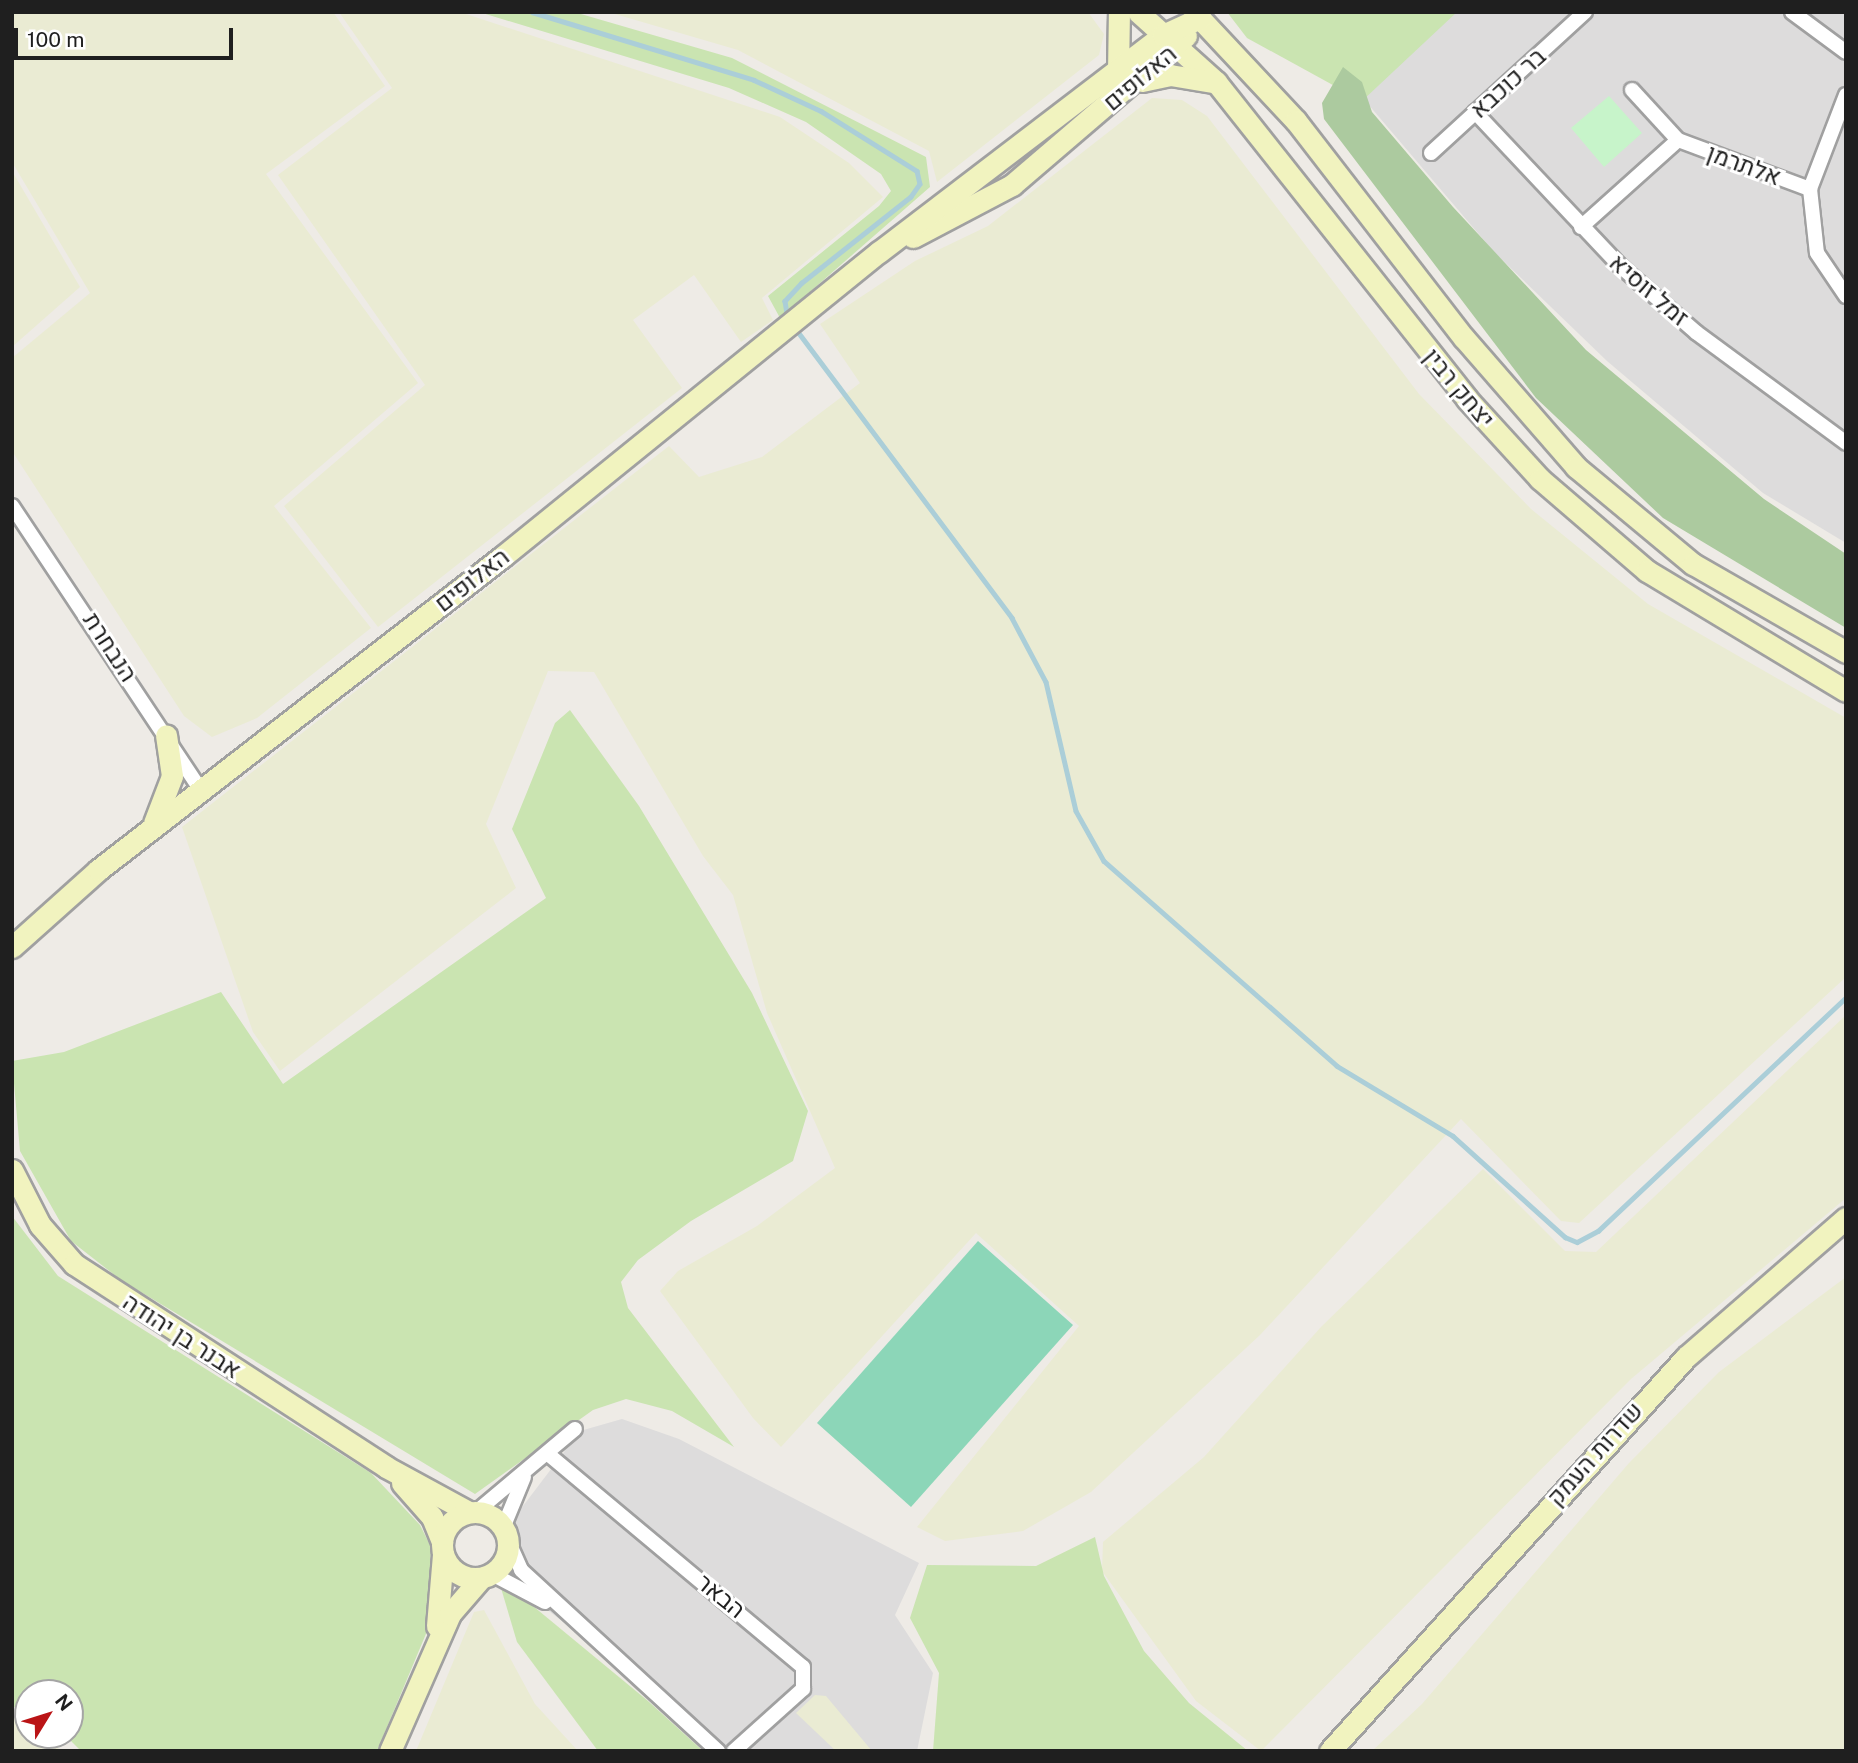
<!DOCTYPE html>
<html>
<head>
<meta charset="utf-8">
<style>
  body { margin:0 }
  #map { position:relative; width:1858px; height:1763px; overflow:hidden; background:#eeebe6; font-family:"Public Sans",Heebo,sans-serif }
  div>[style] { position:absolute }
  .residential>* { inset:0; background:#dddcdc }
  .farmland>* { inset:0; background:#eaebd3 }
  .grass>* { inset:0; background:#cae4b1 }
  .forest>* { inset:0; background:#acca9f }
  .park>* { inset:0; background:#c7f4ca }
  .pitch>* { inset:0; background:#8cd6b8 }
  .stream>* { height:4.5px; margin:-2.25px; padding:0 2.25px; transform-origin:2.25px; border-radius:2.25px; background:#abced8 }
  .roads { filter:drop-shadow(2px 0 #a0a0a0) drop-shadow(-2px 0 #a0a0a0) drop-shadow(0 2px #a0a0a0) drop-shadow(0 -2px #a0a0a0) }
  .street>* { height:14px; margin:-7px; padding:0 7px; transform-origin:7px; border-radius:7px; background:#fff }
  .secondary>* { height:21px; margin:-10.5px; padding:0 10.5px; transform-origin:10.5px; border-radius:10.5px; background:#f1f3bf }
  .secondary>.ring { margin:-10.5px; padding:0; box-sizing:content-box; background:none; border:21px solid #f1f3bf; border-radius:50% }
  span { translate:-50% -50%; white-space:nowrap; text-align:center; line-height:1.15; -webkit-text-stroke:6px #fff; paint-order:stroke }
  .street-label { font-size:24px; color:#1f1f1f }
  .frame { position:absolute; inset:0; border:14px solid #1f1f1f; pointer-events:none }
  .north { position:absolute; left:14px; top:1679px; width:70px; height:70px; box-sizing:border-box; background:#fff; border:2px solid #a5a5a5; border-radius:50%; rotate:52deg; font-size:19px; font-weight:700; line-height:28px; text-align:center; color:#1f1f1f }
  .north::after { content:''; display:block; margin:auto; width:24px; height:32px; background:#ba1416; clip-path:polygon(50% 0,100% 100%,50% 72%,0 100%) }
  .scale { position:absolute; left:14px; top:28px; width:219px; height:32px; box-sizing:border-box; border:4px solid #1f1f1f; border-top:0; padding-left:9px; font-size:21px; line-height:24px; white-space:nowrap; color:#1f1f1f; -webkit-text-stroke:5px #fff; paint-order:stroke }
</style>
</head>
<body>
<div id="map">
  <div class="residential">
    <i style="clip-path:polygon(1454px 12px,1846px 12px,1846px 543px,1763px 493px,1607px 361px,1494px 252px,1362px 97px)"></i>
    <i style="clip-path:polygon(622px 1419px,679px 1439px,919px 1563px,895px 1615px,933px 1673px,917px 1751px,709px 1751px,586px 1639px,513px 1584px,507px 1527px,580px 1431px)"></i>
  </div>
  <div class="farmland">
    <i style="clip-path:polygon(12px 12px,333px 12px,385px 86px,266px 174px,418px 383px,274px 506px,371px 628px,257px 718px,212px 737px,184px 716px,12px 451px,12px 358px,90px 293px,12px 162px)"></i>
    <i style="clip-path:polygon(339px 12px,460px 12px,780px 117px,849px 163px,883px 197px,762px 298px,773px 320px,741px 342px,694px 275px,633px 320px,682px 388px,378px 627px,284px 506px,425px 385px,278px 175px,392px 88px)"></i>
    <i style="clip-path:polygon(608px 12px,1088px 12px,1104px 34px,1099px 55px,937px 182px,929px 151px,738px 50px)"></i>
    <i style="clip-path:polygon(1152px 98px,1182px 100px,1207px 116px,1419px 394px,1531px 509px,1648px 604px,1846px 718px,1846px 977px,1579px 1223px,1561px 1221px,1461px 1119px,1260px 1335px,1091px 1492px,1023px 1531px,945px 1541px,917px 1527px,1079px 1326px,976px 1233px,781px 1447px,753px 1418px,660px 1291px,678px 1271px,757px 1226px,835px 1168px,767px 1013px,733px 895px,703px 856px,594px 672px,548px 671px,486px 824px,516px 888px,280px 1071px,253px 1032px,182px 827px,669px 446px,699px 477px,762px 457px,860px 383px,820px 324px,915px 261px,988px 226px)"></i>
    <i style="clip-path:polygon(12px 171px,80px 287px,12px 347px)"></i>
    <i style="clip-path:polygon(1846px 1015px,1846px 1198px,1631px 1379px,1261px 1751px,1196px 1701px,1102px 1571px,1103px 1542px,1204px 1457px,1321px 1327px,1483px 1169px,1565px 1251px,1596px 1252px)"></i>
    <i style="clip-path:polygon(1846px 1277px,1846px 1751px,1372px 1751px,1422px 1704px,1629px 1463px,1719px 1372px)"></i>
    <i style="clip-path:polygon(484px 1610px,535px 1704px,578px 1751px,416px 1751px,474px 1612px)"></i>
    <i style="clip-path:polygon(815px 1695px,826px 1696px,872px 1751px,836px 1751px,796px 1713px)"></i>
    <i style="clip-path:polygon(12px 1716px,28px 1725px,28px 1735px,45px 1735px,61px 1751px,12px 1751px)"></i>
  </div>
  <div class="grass">
    <i style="clip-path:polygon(479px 12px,574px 12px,732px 58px,926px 157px,930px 187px,780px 318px,768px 296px,879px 206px,891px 191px,881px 174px,806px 122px,729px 88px)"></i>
    <i style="clip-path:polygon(1227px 12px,1457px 12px,1362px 101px,1247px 38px)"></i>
    <i style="clip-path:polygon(570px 710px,639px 806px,752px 993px,808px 1111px,793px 1161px,691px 1221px,638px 1260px,621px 1282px,628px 1308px,734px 1447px,672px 1411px,626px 1399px,593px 1410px,475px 1494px,121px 1280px,71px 1241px,20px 1151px,12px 1061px,64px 1052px,221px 992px,283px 1084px,546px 898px,512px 829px,555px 723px)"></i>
    <i style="clip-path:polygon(12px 1216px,58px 1276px,371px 1473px,420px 1525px,431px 1547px,428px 1629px,377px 1751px,81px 1751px,65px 1735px,70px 1693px,28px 1693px,28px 1713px,12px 1706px)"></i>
    <i style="clip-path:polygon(1095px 1537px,1104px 1576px,1144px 1651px,1189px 1703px,1248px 1751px,933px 1751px,939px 1673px,910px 1618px,927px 1565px,1036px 1566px)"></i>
    <i style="clip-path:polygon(510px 1587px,648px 1701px,703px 1751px,598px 1751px,517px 1642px,501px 1588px)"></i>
  </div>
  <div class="forest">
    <i style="clip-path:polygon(1343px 67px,1362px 82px,1372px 112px,1453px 207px,1586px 350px,1764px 499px,1846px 554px,1846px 628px,1663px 518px,1536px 398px,1324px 119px,1322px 103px)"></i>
  </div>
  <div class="park">
    <i style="clip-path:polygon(1609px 96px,1642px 133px,1604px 167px,1571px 128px)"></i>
  </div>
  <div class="pitch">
    <i style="clip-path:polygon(978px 1241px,1073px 1325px,911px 1507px,817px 1423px)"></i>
  </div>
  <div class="stream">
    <i style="left:532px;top:12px;width:232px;rotate:17deg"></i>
    <i style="left:754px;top:80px;width:74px;rotate:24.8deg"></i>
    <i style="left:821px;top:111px;width:113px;rotate:32deg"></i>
    <i style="left:917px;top:171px;width:13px;rotate:77deg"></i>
    <i style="left:920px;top:184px;width:16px;rotate:125deg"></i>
    <i style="left:911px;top:197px;width:139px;rotate:141.7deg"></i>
    <i style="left:802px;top:283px;width:25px;rotate:133deg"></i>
    <i style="left:785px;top:301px;width:13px;rotate:81deg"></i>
    <i style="left:799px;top:333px;width:356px;rotate:53.2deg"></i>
    <i style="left:1012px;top:618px;width:72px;rotate:62deg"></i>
    <i style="left:1046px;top:682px;width:132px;rotate:76.9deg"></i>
    <i style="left:1076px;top:811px;width:57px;rotate:60.8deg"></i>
    <i style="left:1104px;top:861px;width:310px;rotate:41.3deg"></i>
    <i style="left:1337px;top:1066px;width:135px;rotate:31.1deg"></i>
    <i style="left:1453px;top:1136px;width:151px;rotate:42deg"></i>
    <i style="left:1565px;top:1237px;width:13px;rotate:23deg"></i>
    <i style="left:1577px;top:1242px;width:24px;rotate:-28deg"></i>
    <i style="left:1598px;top:1231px;width:341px;rotate:-43.3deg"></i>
  </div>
  <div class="roads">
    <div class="street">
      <i style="left:1792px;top:12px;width:67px;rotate:36.5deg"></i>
      <i style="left:1632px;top:90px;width:68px;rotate:47.4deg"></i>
      <i style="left:1846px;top:95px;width:101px;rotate:111deg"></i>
      <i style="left:1810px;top:189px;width:64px;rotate:83.8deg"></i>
      <i style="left:1817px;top:253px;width:52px;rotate:56deg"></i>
      <i style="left:1475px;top:112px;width:210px;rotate:46.7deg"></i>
      <i style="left:1619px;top:265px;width:103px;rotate:41.1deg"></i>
      <i style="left:1697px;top:333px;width:185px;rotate:36.4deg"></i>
      <i style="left:1431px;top:153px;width:209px;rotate:-42.5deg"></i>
      <i style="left:1581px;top:227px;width:130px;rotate:-41.9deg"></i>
      <i style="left:1678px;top:140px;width:141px;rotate:20.4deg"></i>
      <i style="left:12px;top:506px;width:343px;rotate:56.4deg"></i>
      <i style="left:548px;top:1454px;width:332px;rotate:39.9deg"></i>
      <i style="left:803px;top:1667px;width:22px;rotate:90deg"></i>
      <i style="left:803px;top:1689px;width:93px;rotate:138.1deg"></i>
      <i style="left:476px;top:1512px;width:129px;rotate:-40deg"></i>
      <i style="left:503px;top:1528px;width:55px;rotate:-67.6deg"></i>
      <i style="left:507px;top:1538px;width:35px;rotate:66deg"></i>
      <i style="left:521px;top:1570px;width:268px;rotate:42.6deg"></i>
      <i style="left:492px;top:1574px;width:60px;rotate:27.8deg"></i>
    </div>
    <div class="secondary">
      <i style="left:1138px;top:12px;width:105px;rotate:41.9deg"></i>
      <i style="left:1216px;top:82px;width:404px;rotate:51.6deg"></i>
      <i style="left:1467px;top:399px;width:108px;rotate:47.6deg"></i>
      <i style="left:1540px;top:479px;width:141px;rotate:40.7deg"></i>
      <i style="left:1647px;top:571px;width:232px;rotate:31.1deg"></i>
      <i style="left:1194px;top:12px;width:149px;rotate:46.9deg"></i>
      <i style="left:1296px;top:121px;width:274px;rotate:52.3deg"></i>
      <i style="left:1464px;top:338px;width:171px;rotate:49deg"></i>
      <i style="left:1576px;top:467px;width:152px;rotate:39.7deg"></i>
      <i style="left:1693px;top:564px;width:177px;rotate:29.9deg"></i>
      <i style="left:1118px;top:73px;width:61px;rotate:-89.1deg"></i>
      <i style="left:1142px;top:81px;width:29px;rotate:-12deg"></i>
      <i style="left:1170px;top:75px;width:44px;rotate:9.2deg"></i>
      <i style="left:913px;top:237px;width:112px;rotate:-27.7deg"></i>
      <i style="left:1012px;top:185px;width:229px;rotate:-40.6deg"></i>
      <i style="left:154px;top:823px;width:50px;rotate:-69deg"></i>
      <i style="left:172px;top:776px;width:41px;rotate:-98.3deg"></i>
      <i style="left:12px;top:947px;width:115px;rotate:-41.8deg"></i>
      <i style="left:98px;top:870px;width:511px;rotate:-37.77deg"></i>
      <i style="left:502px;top:557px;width:485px;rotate:-39deg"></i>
      <i style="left:879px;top:252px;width:357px;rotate:-37.4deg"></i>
      <i style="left:1163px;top:35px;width:41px;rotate:-24.7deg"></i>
      <i style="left:12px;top:1170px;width:62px;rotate:63deg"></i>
      <i style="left:40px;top:1225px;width:52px;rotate:48.9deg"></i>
      <i style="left:74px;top:1264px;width:372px;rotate:33deg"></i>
      <i style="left:386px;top:1467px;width:94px;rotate:28.5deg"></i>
      <i style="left:402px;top:1483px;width:45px;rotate:48.6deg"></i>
      <i style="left:432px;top:1517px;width:27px;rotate:68deg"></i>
      <i class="ring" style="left:442px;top:1512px;width:45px;height:45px"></i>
      <i style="left:437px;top:1626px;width:72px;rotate:-85.2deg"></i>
      <i style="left:390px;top:1751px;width:150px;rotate:-66.3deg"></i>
      <i style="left:450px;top:1614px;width:48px;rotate:-49.3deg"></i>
      <i style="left:1330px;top:1751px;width:531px;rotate:-47.9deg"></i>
      <i style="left:1686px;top:1357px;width:212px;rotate:-41deg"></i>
    </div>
  </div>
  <div class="street-label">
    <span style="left:1140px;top:78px;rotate:-40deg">האלופים</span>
    <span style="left:1508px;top:83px;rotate:-42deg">בר כוכבא</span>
    <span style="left:1744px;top:165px;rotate:20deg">אלתרמן</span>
    <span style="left:1649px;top:290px;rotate:41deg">זמל זוסיא</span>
    <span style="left:1459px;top:388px;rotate:50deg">יצחק רבין</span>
    <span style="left:472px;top:580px;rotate:-38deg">האלופים</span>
    <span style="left:110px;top:647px;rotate:57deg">הנבחרת</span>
    <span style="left:182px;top:1336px;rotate:33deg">אבנר בן יהודה</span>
    <span style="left:1595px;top:1454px;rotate:-48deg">שדרות העמק</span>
    <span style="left:721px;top:1596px;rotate:39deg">הבאר</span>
  </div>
  <div class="frame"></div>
  <div class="north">N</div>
  <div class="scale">100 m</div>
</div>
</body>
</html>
